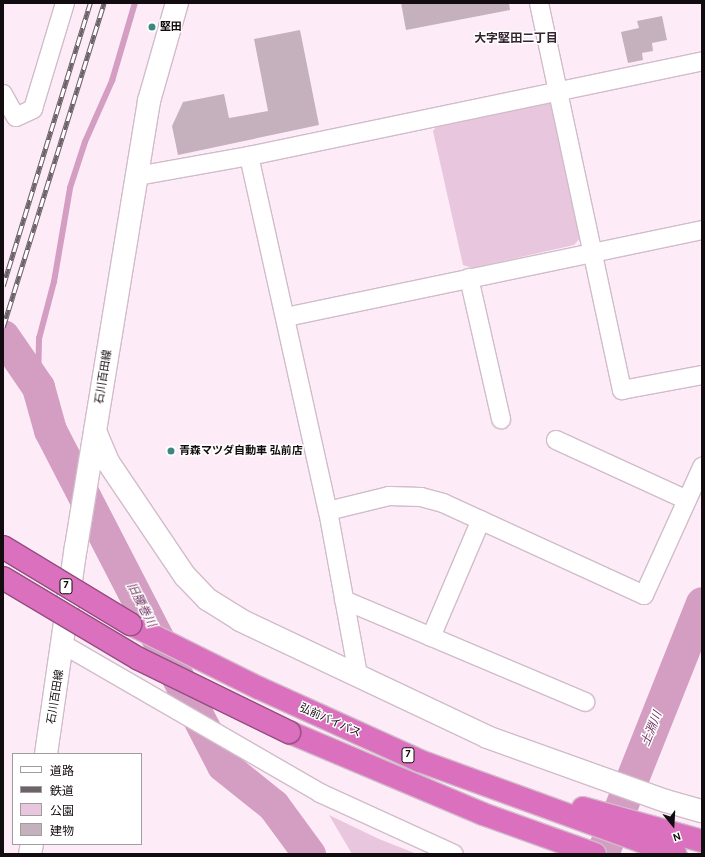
<!DOCTYPE html>
<html>
<head>
<meta charset="utf-8">
<style>
  body { margin:0 }
  #map { position:relative; width:705px; height:857px; overflow:hidden; background:#fdecf7; font-family:Karla,"Noto Sans JP",sans-serif }
  div>[style] { position:absolute }
  .green>* { inset:0; background:#e8c6dd }
  .stream>* { height:5.5px; margin:-2.75px; padding:0 2.75px; transform-origin:2.75px; border-radius:2.75px; background:#d39ec2 }
  .river>* { height:33px; margin:-16.5px; padding:0 16.5px; transform-origin:16.5px; border-radius:16.5px; background:#d39ec2 }
  .building>* { inset:0; background:#c5b1be }
  .roads { filter:drop-shadow(1px 0 #d1bcca) drop-shadow(-1px 0 #d1bcca) drop-shadow(0 1px #d1bcca) drop-shadow(0 -1px #d1bcca) }
  .street>* { height:18px; margin:-9px; padding:0 9px; transform-origin:9px; border-radius:9px; background:#fff }
  .secondary>* { height:22px; margin:-11px; padding:0 11px; transform-origin:11px; border-radius:11px; background:#fff }
  .highway>* { height:22px; margin:-11px; padding:0 11px; transform-origin:11px; border-radius:11px; background:#db71be }
  .rail>* { height:4.5px; margin-top:-2.25px; transform-origin:0; background:repeating-linear-gradient(90deg,#fff 0 9px,#6d6269 0 18px); box-sizing:border-box; border-block:1px solid #6d6269 }
  .bridges { filter:drop-shadow(1px 0 #954d81) drop-shadow(-1px 0 #954d81) drop-shadow(0 1px #954d81) drop-shadow(0 -1px #954d81) }
  .highway-bridge>* { height:22px; margin:-11px; padding:0 11px; transform-origin:11px; border-radius:11px; background:#db71be }
  .dots>* { width:11px; height:11px; translate:-50% -50%; box-sizing:border-box; border:2px solid #fff; border-radius:50% }
  span { translate:-50% -50%; white-space:nowrap; text-align:center; line-height:1.15; -webkit-text-stroke:3px #fff; paint-order:stroke }
  .shield-label span { padding:1px 3px; background:#fff; border:1px solid; border-radius:3px; -webkit-text-stroke-width:0 }
  .shield-label { font-size:10px; color:#120b0f; font-weight:700 }
  .poi-label { font-size:11px; color:#120b0f; font-weight:700 }
  .left { translate:0 -50%; text-align:left }
  .street-label { font-size:11px; color:#120b0f }
  .neighbourhood-label { font-size:12px; color:#352530; font-weight:700 }
  .water-label { font-size:12px; color:#753665; font-style:italic }
  .frame { position:absolute; inset:0; border:4px solid #120b0f; pointer-events:none }
  .legend { position:absolute; left:12px; top:753px; width:130px; height:92px; box-sizing:border-box; background:#fff; border:1px solid #a09d9f; margin:0; padding:5px 7px; list-style:none; font-size:12px; color:#120b0f }
  .legend li { display:flex; align-items:center; gap:8px; height:20px }
  .legend b { width:20px; border:1px solid #a09d9f }
  .north { position:absolute; left:653px; top:805px; width:40px; height:40px; -webkit-text-stroke:3px #fff; paint-order:stroke; rotate:162deg; font-size:11px; font-weight:700; line-height:16px; text-align:center; color:#120b0f }
  .north::after { content:''; display:block; margin:auto; width:14px; height:18px; background:#120b0f; clip-path:polygon(50% 0,100% 100%,50% 72%,0 100%) }
</style>
</head>
<body>
<div id="map">
  <div class="green">
    <i style="clip-path:polygon(543px 100px,553px 105px,581px 237px,574px 245px,472px 268px,463px 265px,433px 131px,438px 124px)"></i>
    <i style="clip-path:polygon(329px 815px,379px 839px,417px 854px,352px 854px)"></i>
  </div>
  <div class="stream">
    <i style="left:38px;top:387px;width:48px;rotate:-88.8deg"></i>
    <i style="left:39px;top:339px;width:59px;rotate:-75.3deg"></i>
    <i style="left:54px;top:282px;width:95px;rotate:-80.3deg"></i>
    <i style="left:70px;top:188px;width:48px;rotate:-71.9deg"></i>
    <i style="left:85px;top:142px;width:67px;rotate:-66.1deg"></i>
    <i style="left:112px;top:81px;width:81px;rotate:-73.6deg"></i>
  </div>
  <div class="river">
    <i style="left:3px;top:336px;width:62px;rotate:55.5deg"></i>
    <i style="left:38px;top:387px;width:45px;rotate:74.4deg"></i>
    <i style="left:50px;top:430px;width:377px;rotate:62.7deg"></i>
    <i style="left:223px;top:765px;width:64px;rotate:38.7deg"></i>
    <i style="left:273px;top:805px;width:61px;rotate:53.7deg"></i>
    <i style="left:602px;top:854px;width:270px;rotate:-68.3deg"></i>
  </div>
  <div class="building">
    <i style="clip-path:polygon(401px 3px,509px 3px,510px 10px,406px 30px)"></i>
    <i style="clip-path:polygon(662px 16px,667px 40px,652px 43px,653px 51px,642px 53px,643px 60px,628px 63px,621px 32px,639px 28px,637px 21px)"></i>
    <i style="clip-path:polygon(300px 30px,319px 125px,178px 155px,172px 126px,183px 102px,224px 94px,229px 118px,268px 111px,254px 39px)"></i>
  </div>
  <div class="roads">
    <div class="street">
      <i style="left:539px;top:3px;width:396px;rotate:77.9deg"></i>
      <i style="left:622px;top:390px;width:81px;rotate:-10.6deg"></i>
      <i style="left:3px;top:94px;width:26px;rotate:61deg"></i>
      <i style="left:16px;top:117px;width:19px;rotate:-25deg"></i>
      <i style="left:33px;top:109px;width:111px;rotate:-73.2deg"></i>
      <i style="left:249px;top:156px;width:364px;rotate:77.5deg"></i>
      <i style="left:328px;top:511px;width:167px;rotate:79.6deg"></i>
      <i style="left:137px;top:176px;width:114px;rotate:-10.1deg"></i>
      <i style="left:249px;top:156px;width:463px;rotate:-11.8deg"></i>
      <i style="left:469px;top:278px;width:145px;rotate:77.2deg"></i>
      <i style="left:286px;top:317px;width:425px;rotate:-11.8deg"></i>
      <i style="left:556px;top:440px;width:144px;rotate:24.6deg"></i>
      <i style="left:328px;top:511px;width:63px;rotate:-13.8deg"></i>
      <i style="left:389px;top:496px;width:32px;rotate:2deg"></i>
      <i style="left:421px;top:497px;width:23px;rotate:15deg"></i>
      <i style="left:443px;top:503px;width:221px;rotate:24.6deg"></i>
      <i style="left:644px;top:595px;width:141px;rotate:-65.6deg"></i>
      <i style="left:344px;top:600px;width:262px;rotate:22.9deg"></i>
      <i style="left:431px;top:637px;width:127px;rotate:-66.9deg"></i>
      <i style="left:64px;top:645px;width:296px;rotate:30deg"></i>
      <i style="left:320px;top:793px;width:147px;rotate:24.5deg"></i>
    </div>
    <div class="secondary">
      <i style="left:95px;top:431px;width:34px;rotate:67deg"></i>
      <i style="left:108px;top:462px;width:138px;rotate:56deg"></i>
      <i style="left:185px;top:576px;width:32px;rotate:46deg"></i>
      <i style="left:207px;top:599px;width:39px;rotate:32deg"></i>
      <i style="left:240px;top:620px;width:273px;rotate:25.3deg"></i>
      <i style="left:487px;top:737px;width:190px;rotate:19.7deg"></i>
      <i style="left:666px;top:801px;width:37px;rotate:16deg"></i>
      <i style="left:46px;top:754px;width:209px;rotate:-81.8deg"></i>
      <i style="left:76px;top:547px;width:452px;rotate:-80.7deg"></i>
      <i style="left:149px;top:101px;width:102px;rotate:-74.1deg"></i>
      <i style="left:30px;top:854px;width:10px;rotate:-79deg"></i>
    </div>
    <div class="highway">
      <i style="left:130px;top:624px;width:144px;rotate:26.4deg"></i>
      <i style="left:259px;top:688px;width:177px;rotate:24.4deg"></i>
      <i style="left:420px;top:761px;width:272px;rotate:20deg"></i>
      <i style="left:289px;top:732px;width:211px;rotate:22.9deg"></i>
      <i style="left:483px;top:814px;width:119px;rotate:19.7deg"></i>
      <i style="left:583px;top:808px;width:123px;rotate:15.5deg"></i>
    </div>
  </div>
  <div class="rail">
    <i style="left:3px;top:286px;width:296px;rotate:-72.9deg"></i>
    <i style="left:3px;top:327px;width:339px;rotate:-72.7deg"></i>
  </div>
  <div class="bridges">
    <div class="highway-bridge">
      <i style="left:3px;top:547px;width:149px;rotate:31.2deg"></i>
      <i style="left:3px;top:578px;width:158px;rotate:30.8deg"></i>
      <i style="left:139px;top:659px;width:167px;rotate:26deg"></i>
    </div>
  </div>
  <div class="dots">
    <i style="left:152px;top:27px;background:#3e8680"></i>
    <i style="left:171px;top:451px;background:#3e8680"></i>
  </div>
  <div class="shield-label">
    <span style="left:66px;top:586px">7</span>
    <span style="left:408px;top:755px">7</span>
  </div>
  <div class="poi-label">
    <span class="left" style="left:160px;top:27px">堅田</span>
    <span class="left" style="left:179px;top:451px">青森マツダ自動車 弘前店</span>
  </div>
  <div class="street-label">
    <span style="left:104px;top:377px;rotate:-81deg">石川百田線</span>
    <span style="left:56px;top:697px;rotate:-81deg">石川百田線</span>
    <span style="left:330px;top:721px;rotate:24deg">弘前バイパス</span>
  </div>
  <div class="neighbourhood-label">
    <span style="left:516px;top:39px">大字堅田二丁目</span>
  </div>
  <div class="water-label">
    <span style="left:141px;top:605px;rotate:63deg">旧腰巻川</span>
    <span style="left:652px;top:729px;rotate:-68deg">土淵川</span>
  </div>
  <div class="frame"></div>
  <ul class="legend">
  <li><b style="height:5px;background:#fff"></b>道路</li>
  <li><b style="height:5px;background:#6d6269"></b>鉄道</li>
  <li><b style="height:11px;background:#e8c6dd"></b>公園</li>
  <li><b style="height:11px;background:#c5b1be"></b>建物</li>
  </ul>
  <div class="north">N</div>
</div>
</body>
</html>
